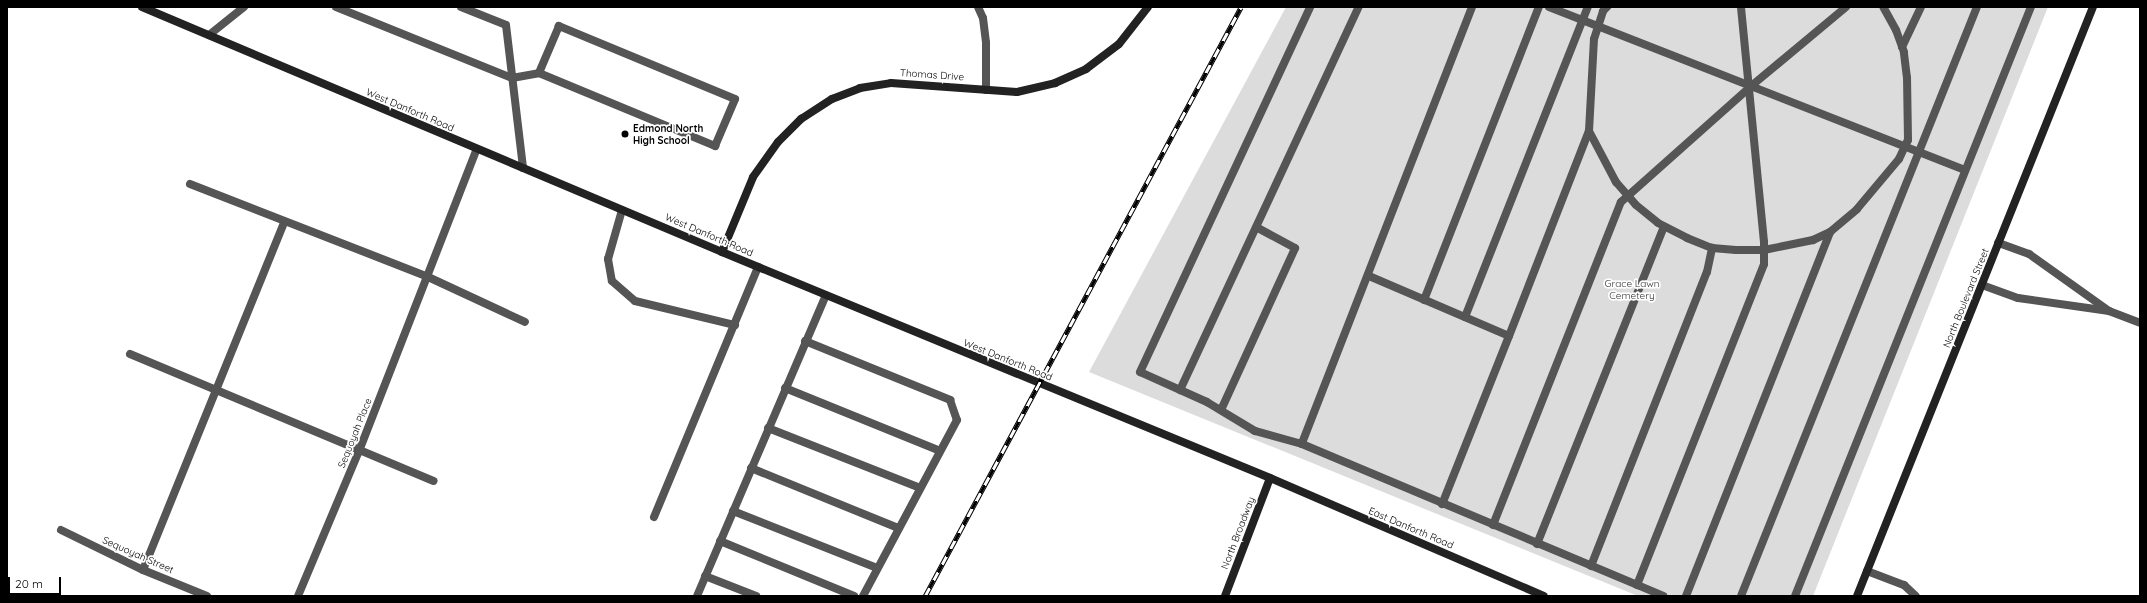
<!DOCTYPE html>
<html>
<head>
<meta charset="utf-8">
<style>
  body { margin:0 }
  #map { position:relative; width:2147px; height:603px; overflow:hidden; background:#fff; font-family:Quicksand,sans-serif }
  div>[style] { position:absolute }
  .green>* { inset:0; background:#dcdcdc }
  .lane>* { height:8px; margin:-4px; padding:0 4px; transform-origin:4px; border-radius:4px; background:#555 }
  .street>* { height:8px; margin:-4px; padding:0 4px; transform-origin:4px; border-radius:4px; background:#555 }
  .secondary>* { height:8px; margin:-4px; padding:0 4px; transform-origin:4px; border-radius:4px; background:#222 }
  .rail>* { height:4.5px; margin-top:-2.25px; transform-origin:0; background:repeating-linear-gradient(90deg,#fff 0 9px,#000 0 18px); box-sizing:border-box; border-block:1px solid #000 }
  .dots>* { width:11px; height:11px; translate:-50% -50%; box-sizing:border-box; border:2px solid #fff; border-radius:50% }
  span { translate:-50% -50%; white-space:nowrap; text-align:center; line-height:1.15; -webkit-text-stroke:3.5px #fff; paint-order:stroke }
  .street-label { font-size:10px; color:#000 }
  .poi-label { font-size:10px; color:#000; font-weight:700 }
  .left { translate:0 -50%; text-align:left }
  .park-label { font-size:10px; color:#333 }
  .frame { position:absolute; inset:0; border:8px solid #000; pointer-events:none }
  .scale { position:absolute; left:8px; top:577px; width:53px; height:18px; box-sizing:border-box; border:2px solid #000; border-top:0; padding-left:5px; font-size:12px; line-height:14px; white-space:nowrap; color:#000; -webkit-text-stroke:3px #fff; paint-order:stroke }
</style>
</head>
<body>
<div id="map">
  <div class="green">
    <i style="clip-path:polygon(1286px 7px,2048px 7px,1813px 596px,1638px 596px,1089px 372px)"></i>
  </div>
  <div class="lane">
    <i style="left:336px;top:7px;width:190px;rotate:22deg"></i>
    <i style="left:512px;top:78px;width:27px;rotate:-10deg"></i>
    <i style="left:539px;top:73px;width:191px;rotate:22.5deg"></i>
    <i style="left:715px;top:146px;width:51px;rotate:-66.9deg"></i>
    <i style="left:735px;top:99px;width:191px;rotate:-157.5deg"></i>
    <i style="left:559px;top:26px;width:51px;rotate:113.1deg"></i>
    <i style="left:461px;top:7px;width:48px;rotate:21.8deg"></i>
    <i style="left:506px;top:25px;width:144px;rotate:83.2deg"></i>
    <i style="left:978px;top:7px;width:12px;rotate:66deg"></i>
    <i style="left:983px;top:18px;width:25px;rotate:83deg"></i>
    <i style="left:986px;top:43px;width:47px;rotate:90deg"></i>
    <i style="left:1472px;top:7px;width:469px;rotate:111.3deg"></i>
    <i style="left:1302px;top:444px;width:392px;rotate:22.8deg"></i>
    <i style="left:1549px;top:7px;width:446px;rotate:21.4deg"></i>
    <i style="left:209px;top:35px;width:45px;rotate:-38.7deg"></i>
    <i style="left:1902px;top:47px;width:44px;rotate:-64.6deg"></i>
    <i style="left:1589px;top:131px;width:58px;rotate:62.1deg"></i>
    <i style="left:1616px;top:182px;width:30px;rotate:49deg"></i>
    <i style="left:1636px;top:205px;width:28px;rotate:39deg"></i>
    <i style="left:1658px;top:223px;width:33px;rotate:27deg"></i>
    <i style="left:1687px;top:238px;width:27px;rotate:22deg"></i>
    <i style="left:1712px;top:248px;width:24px;rotate:5deg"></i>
    <i style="left:1736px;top:250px;width:28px"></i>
    <i style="left:1764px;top:250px;width:50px;rotate:-11.5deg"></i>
    <i style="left:1813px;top:240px;width:19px;rotate:-25deg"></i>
    <i style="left:1830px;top:232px;width:35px;rotate:-40deg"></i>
    <i style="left:1857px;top:209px;width:65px;rotate:-50deg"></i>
    <i style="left:1899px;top:159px;width:21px;rotate:-65deg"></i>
    <i style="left:1908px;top:140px;width:62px;rotate:-90.9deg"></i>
    <i style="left:1907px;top:78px;width:26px;rotate:-97deg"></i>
    <i style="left:1904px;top:52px;width:23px;rotate:-110deg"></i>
    <i style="left:1896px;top:30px;width:26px;rotate:-119deg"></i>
    <i style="left:622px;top:210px;width:51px;rotate:105.9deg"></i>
    <i style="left:608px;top:259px;width:22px;rotate:80deg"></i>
    <i style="left:612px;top:281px;width:30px;rotate:41deg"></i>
    <i style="left:635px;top:301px;width:103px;rotate:13.5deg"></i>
    <i style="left:1369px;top:276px;width:152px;rotate:23.2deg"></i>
    <i style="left:1509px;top:336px;width:181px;rotate:111.7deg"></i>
    <i style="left:1424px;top:300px;width:315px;rotate:-68.6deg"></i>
    <i style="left:1465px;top:317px;width:334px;rotate:-68.4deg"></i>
    <i style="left:1509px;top:336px;width:220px;rotate:-68.7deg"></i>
    <i style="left:1589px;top:131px;width:92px;rotate:-86.9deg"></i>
    <i style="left:1594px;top:39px;width:29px;rotate:-72deg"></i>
    <i style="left:1603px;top:11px;width:6px;rotate:-45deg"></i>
    <i style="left:805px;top:341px;width:157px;rotate:22.1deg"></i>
    <i style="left:950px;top:400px;width:21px;rotate:71deg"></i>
    <i style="left:957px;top:420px;width:200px;rotate:118.1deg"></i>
    <i style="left:785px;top:388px;width:167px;rotate:22.1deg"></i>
    <i style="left:1180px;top:390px;width:423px;rotate:-65deg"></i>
    <i style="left:1221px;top:410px;width:178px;rotate:-65.4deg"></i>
    <i style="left:1295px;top:248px;width:44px;rotate:-151.7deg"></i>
    <i style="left:768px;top:428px;width:163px;rotate:21.5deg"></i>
    <i style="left:1302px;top:444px;width:49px;rotate:-164.5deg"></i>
    <i style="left:1255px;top:431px;width:56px;rotate:-148.9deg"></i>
    <i style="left:1207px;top:402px;width:73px;rotate:-155.9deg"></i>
    <i style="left:1140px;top:372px;width:403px;rotate:-65deg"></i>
    <i style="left:751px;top:468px;width:159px;rotate:22.2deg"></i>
    <i style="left:733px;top:511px;width:155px;rotate:21.6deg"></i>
    <i style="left:654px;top:517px;width:271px;rotate:-67.4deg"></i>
    <i style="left:1493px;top:525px;width:347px;rotate:-68.4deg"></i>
    <i style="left:1621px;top:202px;width:173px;rotate:-41.7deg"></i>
    <i style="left:1750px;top:87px;width:125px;rotate:-39.8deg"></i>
    <i style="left:720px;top:541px;width:145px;rotate:22.3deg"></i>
    <i style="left:1537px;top:544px;width:342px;rotate:-68.2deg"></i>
    <i style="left:1591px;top:566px;width:316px;rotate:-68.5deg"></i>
    <i style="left:1707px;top:272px;width:25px;rotate:-78deg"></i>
    <i style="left:1867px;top:571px;width:40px;rotate:21deg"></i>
    <i style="left:1904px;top:585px;width:16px;rotate:43deg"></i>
    <i style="left:705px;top:576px;width:55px;rotate:21.4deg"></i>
    <i style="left:1637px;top:585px;width:345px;rotate:-68.4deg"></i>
    <i style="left:1764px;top:264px;width:22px;rotate:-90deg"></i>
    <i style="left:1764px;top:242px;width:236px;rotate:-95.6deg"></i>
    <i style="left:697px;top:596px;width:327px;rotate:-66.8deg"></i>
    <i style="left:1686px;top:596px;width:391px;rotate:-68.4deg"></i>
    <i style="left:1741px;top:596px;width:635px;rotate:-68.17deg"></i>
    <i style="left:1795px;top:596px;width:635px;rotate:-68.17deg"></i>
  </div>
  <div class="street">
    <i style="left:190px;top:184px;width:253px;rotate:21.3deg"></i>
    <i style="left:426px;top:276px;width:109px;rotate:24.9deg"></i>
    <i style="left:1982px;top:285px;width:38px;rotate:20deg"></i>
    <i style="left:2018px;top:298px;width:92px;rotate:8.1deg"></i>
    <i style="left:2109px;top:311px;width:98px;rotate:-144.5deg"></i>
    <i style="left:2029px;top:254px;width:33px;rotate:-160deg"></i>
    <i style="left:2109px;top:311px;width:33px;rotate:21deg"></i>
    <i style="left:130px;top:354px;width:329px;rotate:22.7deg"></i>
    <i style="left:61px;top:530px;width:91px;rotate:26deg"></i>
    <i style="left:143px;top:570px;width:69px;rotate:22.1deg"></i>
    <i style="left:143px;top:570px;width:375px;rotate:-67.9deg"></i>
    <i style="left:298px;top:596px;width:157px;rotate:-67.2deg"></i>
    <i style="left:359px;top:451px;width:324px;rotate:-68.7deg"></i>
  </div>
  <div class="secondary">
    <i style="left:142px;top:7px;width:630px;rotate:22.9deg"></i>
    <i style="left:722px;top:252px;width:593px;rotate:22.41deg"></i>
    <i style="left:1270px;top:478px;width:298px;rotate:23.3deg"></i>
    <i style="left:722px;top:252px;width:81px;rotate:-67.5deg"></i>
    <i style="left:753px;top:177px;width:43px;rotate:-54.5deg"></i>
    <i style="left:778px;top:142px;width:33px;rotate:-45deg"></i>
    <i style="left:801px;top:119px;width:37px;rotate:-33deg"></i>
    <i style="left:832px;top:99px;width:30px;rotate:-21deg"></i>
    <i style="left:860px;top:88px;width:31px;rotate:-9deg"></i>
    <i style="left:891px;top:83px;width:126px;rotate:4.1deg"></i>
    <i style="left:1017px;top:92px;width:39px;rotate:-13deg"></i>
    <i style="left:1055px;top:83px;width:34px;rotate:-24deg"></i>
    <i style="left:1086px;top:69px;width:41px;rotate:-37.1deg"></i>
    <i style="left:1119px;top:44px;width:47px;rotate:-51.9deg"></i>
    <i style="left:1225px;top:596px;width:126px;rotate:-69.1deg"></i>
    <i style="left:1857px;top:596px;width:635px;rotate:-68.17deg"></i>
  </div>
  <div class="rail">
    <i style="left:925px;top:596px;width:668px;rotate:-61.79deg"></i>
  </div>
  <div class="dots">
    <i style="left:625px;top:134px;background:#000"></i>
  </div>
  <div class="street-label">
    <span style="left:932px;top:75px;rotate:4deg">Thomas Drive</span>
    <span style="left:410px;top:110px;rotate:23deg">West Danforth Road</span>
    <span style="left:709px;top:235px;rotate:23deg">West Danforth Road</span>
    <span style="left:1966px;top:298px;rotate:-68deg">North Boulevard Street</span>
    <span style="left:1008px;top:360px;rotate:22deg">West Danforth Road</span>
    <span style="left:355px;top:433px;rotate:-68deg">Sequoyah Place</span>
    <span style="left:1411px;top:528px;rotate:23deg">East Danforth Road</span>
    <span style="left:1238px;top:533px;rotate:-69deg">North Broadway</span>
    <span style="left:138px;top:555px;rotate:24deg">Sequoyah Street</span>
  </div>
  <div class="poi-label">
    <span class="left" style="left:633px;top:134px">Edmond North<br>High School</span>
  </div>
  <div class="park-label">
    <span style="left:1632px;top:289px">Grace Lawn<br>Cemetery</span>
  </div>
  <div class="frame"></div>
  <div class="scale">20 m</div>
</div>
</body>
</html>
